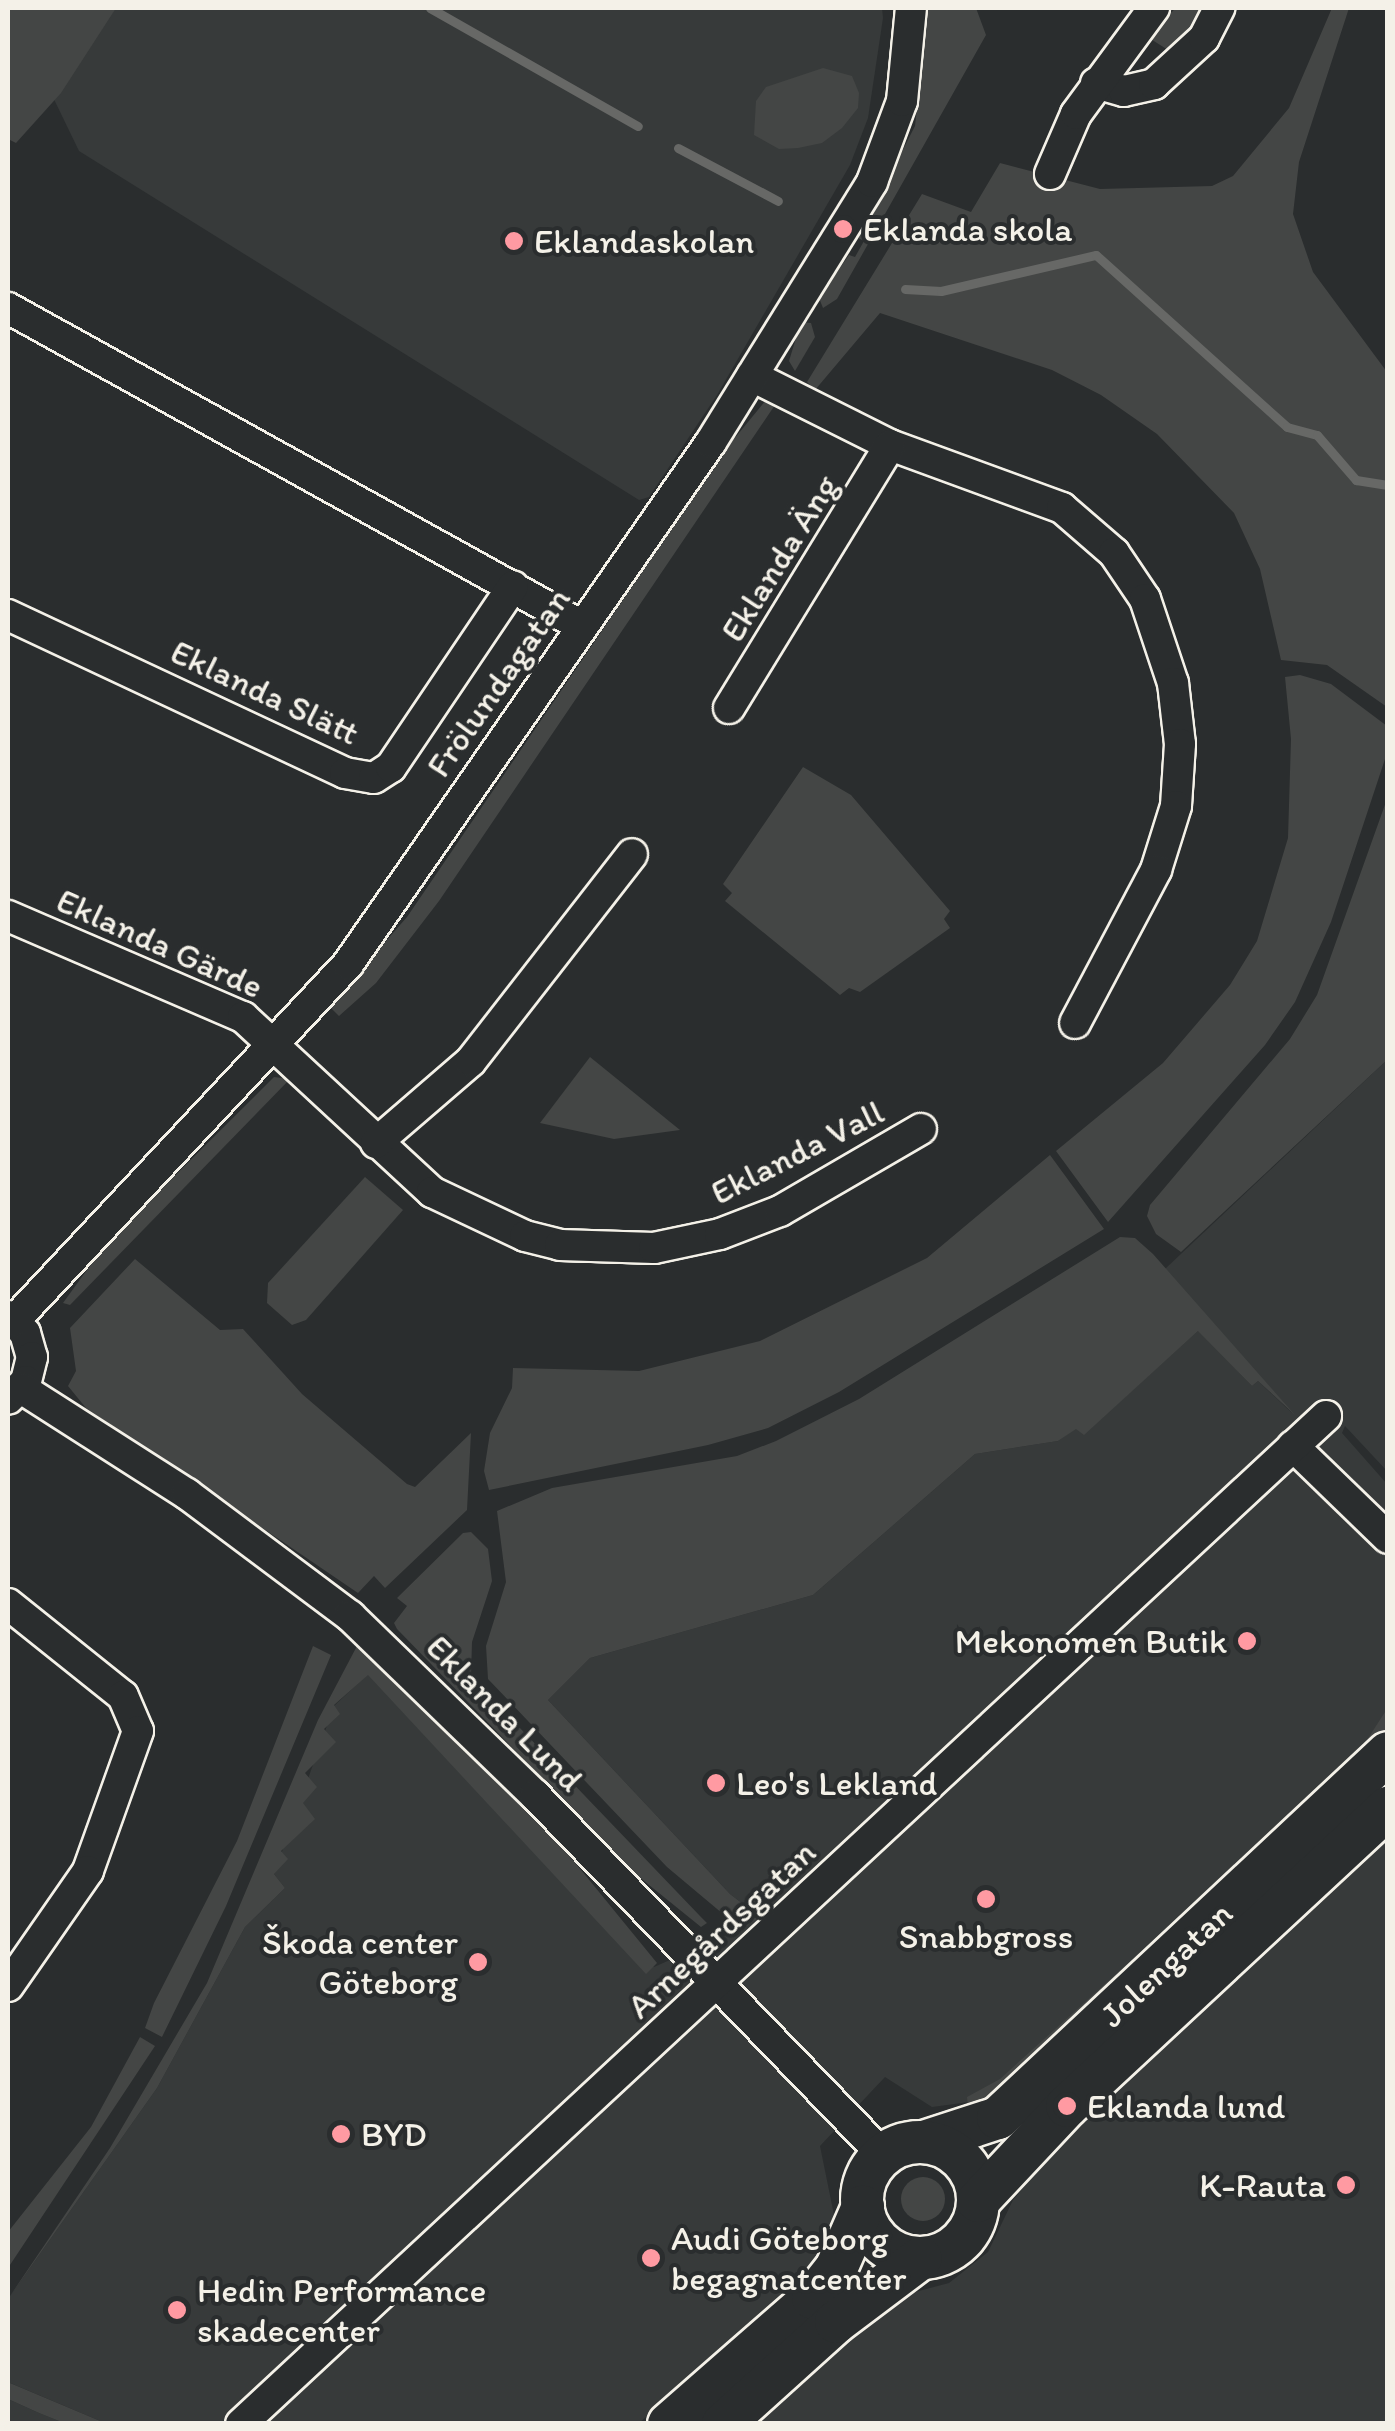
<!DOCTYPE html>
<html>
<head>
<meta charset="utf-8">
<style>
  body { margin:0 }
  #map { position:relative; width:1395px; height:2431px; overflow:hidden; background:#2a2d2e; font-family:Itim,sans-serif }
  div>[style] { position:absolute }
  .built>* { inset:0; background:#373a3a }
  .green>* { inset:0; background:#444645 }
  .round { border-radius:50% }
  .stream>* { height:9px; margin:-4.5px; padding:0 4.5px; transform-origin:4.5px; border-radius:4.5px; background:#676866 }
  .roads { filter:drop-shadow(2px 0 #f4f1e8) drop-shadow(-2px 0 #f4f1e8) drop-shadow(0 2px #f4f1e8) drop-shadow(0 -2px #f4f1e8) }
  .street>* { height:30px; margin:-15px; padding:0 15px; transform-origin:15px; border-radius:15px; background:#2a2d2e }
  .secondary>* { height:42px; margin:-21px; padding:0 21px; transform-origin:21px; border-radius:21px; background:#2a2d2e }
  .secondary>.ring { margin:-21px; padding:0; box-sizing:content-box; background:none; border:42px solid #2a2d2e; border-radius:50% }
  .dots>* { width:28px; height:28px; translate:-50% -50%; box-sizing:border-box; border:5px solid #2a2d2e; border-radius:50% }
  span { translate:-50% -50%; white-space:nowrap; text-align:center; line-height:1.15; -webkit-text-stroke:8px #2a2d2e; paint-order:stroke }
  .poi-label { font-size:35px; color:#f4f1e8 }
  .left { translate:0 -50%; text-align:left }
  .right { translate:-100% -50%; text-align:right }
  .street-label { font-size:35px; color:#f4f1e8 }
  .frame { position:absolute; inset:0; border:10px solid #f4f1e8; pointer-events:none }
</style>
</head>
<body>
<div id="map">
  <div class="built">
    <i style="clip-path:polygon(115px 8px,882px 8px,883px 18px,868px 118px,850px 165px,717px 395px,649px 497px,639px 500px,79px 151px,49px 89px)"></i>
    <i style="clip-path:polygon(1387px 1060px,1387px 1471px,1345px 1426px,1342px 1433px,1387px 1484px,1387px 1744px,984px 2100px,932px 2107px,885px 2077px,820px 2146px,835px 2220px,809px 2273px,639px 2423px,105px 2423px,8px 2382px,8px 2299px,157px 2088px,245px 1927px,285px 1888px,274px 1874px,334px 1706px,368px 1674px,654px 1967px,747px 1926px,771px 1908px,743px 1904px,730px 1894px,548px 1700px,590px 1658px,813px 1595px,975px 1454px,1058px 1441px,1076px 1428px,1084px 1434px,1199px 1330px,1252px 1386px,1258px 1381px,1292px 1413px,1165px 1269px)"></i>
    <i style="clip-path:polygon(1387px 1822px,1387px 2423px,758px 2424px,900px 2296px,949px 2283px,988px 2252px,1013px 2200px,1047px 2159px)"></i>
    <i style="clip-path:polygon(8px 2399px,39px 2413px,64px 2423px,8px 2423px)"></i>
  </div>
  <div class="green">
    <i style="clip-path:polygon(8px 8px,116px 8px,61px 93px,16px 143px,8px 139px)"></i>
    <i style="clip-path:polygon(928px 8px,976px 8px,986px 35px,837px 299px,823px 308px,819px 298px,849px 255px,855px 257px,864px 241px,858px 238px,915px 126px)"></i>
    <i style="clip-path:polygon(1176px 8px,1210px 8px,1179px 57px,1146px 36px)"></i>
    <i style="clip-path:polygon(1332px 8px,1349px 8px,1299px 162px,1293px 214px,1313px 272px,1387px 372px,1387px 707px,1327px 665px,1281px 660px,1260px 569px,1234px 513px,1157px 434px,1101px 395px,1052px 370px,880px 313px,815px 390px,807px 382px,922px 194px,971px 212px,1000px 163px,1100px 189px,1212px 186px,1233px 176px,1289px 108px)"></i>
    <i style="clip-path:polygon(823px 68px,852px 76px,859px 93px,858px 108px,842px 128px,822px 143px,798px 148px,779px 149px,754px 135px,756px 101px,766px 87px)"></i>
    <i style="clip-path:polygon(801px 322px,811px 323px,815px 337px,795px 371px,789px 361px)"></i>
    <i style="clip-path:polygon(766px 400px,777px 402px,439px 901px,376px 983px,339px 1016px,329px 1006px,407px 917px,725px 450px)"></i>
    <i style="clip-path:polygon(1300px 675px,1331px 684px,1387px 726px,1387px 753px,1331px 922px,1295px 1002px,1265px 1045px,1108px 1222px,1056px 1151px,1163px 1063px,1230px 985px,1257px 941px,1288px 838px,1291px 739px,1285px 677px)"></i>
    <i style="clip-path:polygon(803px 767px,851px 795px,950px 911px,944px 919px,950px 928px,860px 992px,849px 988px,840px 995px,725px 901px,732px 893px,723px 884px)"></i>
    <i style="clip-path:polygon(1387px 799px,1387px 1060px,1181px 1252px,1156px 1234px,1147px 1216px,1150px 1205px,1290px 1039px,1317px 995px)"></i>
    <i style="clip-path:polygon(590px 1057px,680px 1130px,614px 1139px,540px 1123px)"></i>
    <i style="clip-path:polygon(274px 1077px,290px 1079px,70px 1305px,63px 1303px,105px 1245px)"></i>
    <i style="clip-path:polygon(1050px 1155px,1104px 1229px,839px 1392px,768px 1428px,708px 1445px,489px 1490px,484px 1471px,490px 1433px,512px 1388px,513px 1368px,639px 1371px,760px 1341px,927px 1258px)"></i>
    <i style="clip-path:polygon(365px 1177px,403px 1210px,306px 1320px,292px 1325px,267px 1303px,268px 1283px)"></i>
    <i style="clip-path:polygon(1120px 1237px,1135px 1238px,1153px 1254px,1295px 1415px,1258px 1381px,1252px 1386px,1198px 1331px,1084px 1435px,1076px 1429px,1058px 1441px,975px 1454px,813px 1595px,590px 1658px,548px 1700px,730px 1894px,743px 1904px,757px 1894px,771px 1909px,747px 1926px,729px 1919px,667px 1867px,488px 1679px,486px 1646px,506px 1582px,497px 1511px,552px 1488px,737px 1456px,776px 1441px,859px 1399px)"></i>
    <i style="clip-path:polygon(135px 1259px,220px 1330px,243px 1329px,302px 1394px,407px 1484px,415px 1487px,471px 1433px,467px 1510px,385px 1588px,374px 1576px,358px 1593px,86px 1408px,68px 1386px,76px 1371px,70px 1328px)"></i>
    <i style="clip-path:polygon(471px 1532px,488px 1549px,492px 1581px,472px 1642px,471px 1677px,700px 1916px,707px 1923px,701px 1927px,633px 1872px,397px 1629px,394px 1623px,407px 1606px,397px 1598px,463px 1533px)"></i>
    <i style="clip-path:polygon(313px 1646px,331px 1655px,226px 1906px,162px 2037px,145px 2028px,154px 2003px,237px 1841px)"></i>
    <i style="clip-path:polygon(357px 1646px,426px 1707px,568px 1854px,657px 1963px,646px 1974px,368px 1675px,334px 1705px,340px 1714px,324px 1729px,336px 1742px,305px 1773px,317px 1787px,303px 1803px,315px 1819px,281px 1851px,288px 1859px,274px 1874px,285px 1888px,245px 1927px,157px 2088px,8px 2299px,110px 2148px,207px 1983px,318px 1720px)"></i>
    <i style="clip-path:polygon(1387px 1709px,1387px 1734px,987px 2103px,968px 2107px,967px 2097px,1000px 2079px,1323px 1787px,1363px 1746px)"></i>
    <i style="clip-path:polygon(140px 2037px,155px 2046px,8px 2268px,8px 2232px,91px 2127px)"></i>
    <i class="round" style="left:901px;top:2177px;width:44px;height:44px"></i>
    <i style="clip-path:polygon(8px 2382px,10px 2383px,105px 2423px,64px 2423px,39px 2413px,8px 2399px)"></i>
  </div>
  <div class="stream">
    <i style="left:430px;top:8px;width:239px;rotate:29.6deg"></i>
    <i style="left:678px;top:148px;width:113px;rotate:27.9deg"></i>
    <i style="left:905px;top:289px;width:36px;rotate:3deg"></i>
    <i style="left:941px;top:291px;width:159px;rotate:-13.1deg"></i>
    <i style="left:1096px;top:255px;width:257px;rotate:42deg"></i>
    <i style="left:1287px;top:427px;width:31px;rotate:15deg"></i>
    <i style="left:1317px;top:435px;width:60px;rotate:49.1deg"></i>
    <i style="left:1356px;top:480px;width:32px;rotate:9deg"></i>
  </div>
  <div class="roads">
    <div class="street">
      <i style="left:1096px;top:83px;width:29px;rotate:16deg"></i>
      <i style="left:1124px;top:91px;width:31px;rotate:-13deg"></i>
      <i style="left:1154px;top:84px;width:68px;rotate:-42.6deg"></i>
      <i style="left:1204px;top:38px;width:34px;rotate:-63deg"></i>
      <i style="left:1050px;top:174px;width:65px;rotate:-66.6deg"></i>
      <i style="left:1076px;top:114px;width:132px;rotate:-53.7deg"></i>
      <i style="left:8px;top:308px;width:656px;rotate:28.99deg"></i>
      <i style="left:752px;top:376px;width:154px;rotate:26.6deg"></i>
      <i style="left:890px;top:445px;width:183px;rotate:20.1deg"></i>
      <i style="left:1062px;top:508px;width:69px;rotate:40.9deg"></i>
      <i style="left:1114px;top:553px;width:55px;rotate:56deg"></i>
      <i style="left:1145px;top:599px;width:89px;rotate:71.6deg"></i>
      <i style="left:1173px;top:683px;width:61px;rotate:83.5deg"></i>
      <i style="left:1180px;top:744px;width:62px;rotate:93.7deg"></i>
      <i style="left:1176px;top:806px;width:67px;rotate:107.4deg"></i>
      <i style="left:1156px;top:870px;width:173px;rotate:117.9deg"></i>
      <i style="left:8px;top:615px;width:372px;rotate:25.1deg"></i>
      <i style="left:345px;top:773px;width:29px;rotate:10deg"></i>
      <i style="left:374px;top:778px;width:20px;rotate:-33deg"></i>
      <i style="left:391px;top:767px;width:218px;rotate:-56deg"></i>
      <i style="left:729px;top:708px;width:308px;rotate:-58.5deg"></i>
      <i style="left:8px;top:916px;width:256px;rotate:23.3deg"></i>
      <i style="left:243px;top:1017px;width:258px;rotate:42.8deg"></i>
      <i style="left:432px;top:1192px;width:103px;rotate:25.3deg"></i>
      <i style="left:525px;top:1236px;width:36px;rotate:14deg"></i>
      <i style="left:560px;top:1245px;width:94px;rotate:1.8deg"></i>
      <i style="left:654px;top:1248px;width:67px;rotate:-12deg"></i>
      <i style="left:720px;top:1234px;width:64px;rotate:-21deg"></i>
      <i style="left:780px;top:1211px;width:163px;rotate:-30.2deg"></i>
      <i style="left:376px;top:1143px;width:125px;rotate:-40.8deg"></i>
      <i style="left:471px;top:1061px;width:262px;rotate:-52.1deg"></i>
      <i style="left:8px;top:1316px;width:24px;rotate:45deg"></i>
      <i style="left:25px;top:1333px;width:25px;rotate:74deg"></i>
      <i style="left:32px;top:1357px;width:25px;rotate:104deg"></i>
      <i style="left:26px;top:1381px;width:25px;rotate:135deg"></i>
      <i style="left:14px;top:1321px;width:489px;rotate:-46.9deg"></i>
      <i style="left:348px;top:964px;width:636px;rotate:-55.19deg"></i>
      <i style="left:711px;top:442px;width:306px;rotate:-58.2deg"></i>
      <i style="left:872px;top:182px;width:86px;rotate:-69.7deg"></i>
      <i style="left:902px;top:101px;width:93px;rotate:-84.5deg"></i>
      <i style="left:21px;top:1388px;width:197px;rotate:32.6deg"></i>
      <i style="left:187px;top:1494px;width:204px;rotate:36.8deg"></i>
      <i style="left:350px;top:1616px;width:257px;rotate:44.1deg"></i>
      <i style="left:535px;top:1795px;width:501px;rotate:45.97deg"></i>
      <i style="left:1293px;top:1446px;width:132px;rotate:44.1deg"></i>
      <i style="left:8px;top:1604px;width:147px;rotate:38.7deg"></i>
      <i style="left:123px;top:1696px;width:38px;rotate:67deg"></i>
      <i style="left:138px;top:1731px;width:149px;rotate:109.7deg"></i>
      <i style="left:88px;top:1871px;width:140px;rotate:124.8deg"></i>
      <i style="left:241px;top:2424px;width:1481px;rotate:-42.89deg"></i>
    </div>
    <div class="secondary">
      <i style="left:924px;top:2142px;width:78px;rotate:-18deg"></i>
      <i style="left:998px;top:2118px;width:534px;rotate:-43.1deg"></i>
      <i class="ring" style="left:862px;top:2142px;width:74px;height:74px"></i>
      <i style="left:978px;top:2201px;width:130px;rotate:-46.9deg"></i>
      <i style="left:1067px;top:2106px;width:438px;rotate:-42.9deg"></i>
      <i style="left:669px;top:2424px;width:191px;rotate:-41.2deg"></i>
      <i style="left:813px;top:2298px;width:37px;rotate:-52deg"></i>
      <i style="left:836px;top:2269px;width:68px;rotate:-66.5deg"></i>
      <i style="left:723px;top:2424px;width:152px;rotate:-42.1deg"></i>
      <i style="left:836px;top:2322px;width:106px;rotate:-37deg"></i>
    </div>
  </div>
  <div class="dots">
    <i style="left:843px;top:229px;background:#ff9aa2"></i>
    <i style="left:514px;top:241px;background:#ff9aa2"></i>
    <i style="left:1247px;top:1641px;background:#ff9aa2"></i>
    <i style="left:716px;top:1783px;background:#ff9aa2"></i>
    <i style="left:986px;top:1899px;background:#ff9aa2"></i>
    <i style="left:478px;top:1962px;background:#ff9aa2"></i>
    <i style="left:1067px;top:2106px;background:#ff9aa2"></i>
    <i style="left:341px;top:2134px;background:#ff9aa2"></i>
    <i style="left:1346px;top:2185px;background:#ff9aa2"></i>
    <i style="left:651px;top:2258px;background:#ff9aa2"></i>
    <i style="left:177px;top:2310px;background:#ff9aa2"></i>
  </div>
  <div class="poi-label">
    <span class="left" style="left:863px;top:229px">Eklanda skola</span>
    <span class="left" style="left:534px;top:241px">Eklandaskolan</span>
    <span class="right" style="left:1227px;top:1641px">Mekonomen Butik</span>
    <span class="left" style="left:736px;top:1783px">Leo's Lekland</span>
    <span style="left:986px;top:1936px">Snabbgross</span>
    <span class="right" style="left:458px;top:1962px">Škoda center<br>Göteborg</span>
    <span class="left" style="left:1087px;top:2106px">Eklanda lund</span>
    <span class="left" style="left:361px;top:2134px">BYD</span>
    <span class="right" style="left:1326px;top:2185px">K-Rauta</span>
    <span class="left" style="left:671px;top:2258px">Audi Göteborg<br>begagnatcenter</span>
    <span class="left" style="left:197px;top:2310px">Hedin Performance<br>skadecenter</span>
  </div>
  <div class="street-label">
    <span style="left:779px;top:558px;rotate:-58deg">Eklanda Äng</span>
    <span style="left:498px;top:682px;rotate:-55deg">Frölundagatan</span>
    <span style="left:265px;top:692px;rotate:25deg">Eklanda Slätt</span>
    <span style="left:160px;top:943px;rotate:24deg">Eklanda Gärde</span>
    <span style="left:797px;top:1152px;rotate:-27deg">Eklanda Vall</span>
    <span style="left:505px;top:1713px;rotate:45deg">Eklanda Lund</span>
    <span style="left:721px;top:1929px;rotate:-43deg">Arnegårdsgatan</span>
    <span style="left:1166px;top:1964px;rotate:-43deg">Jolengatan</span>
  </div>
  <div class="frame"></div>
</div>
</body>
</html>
